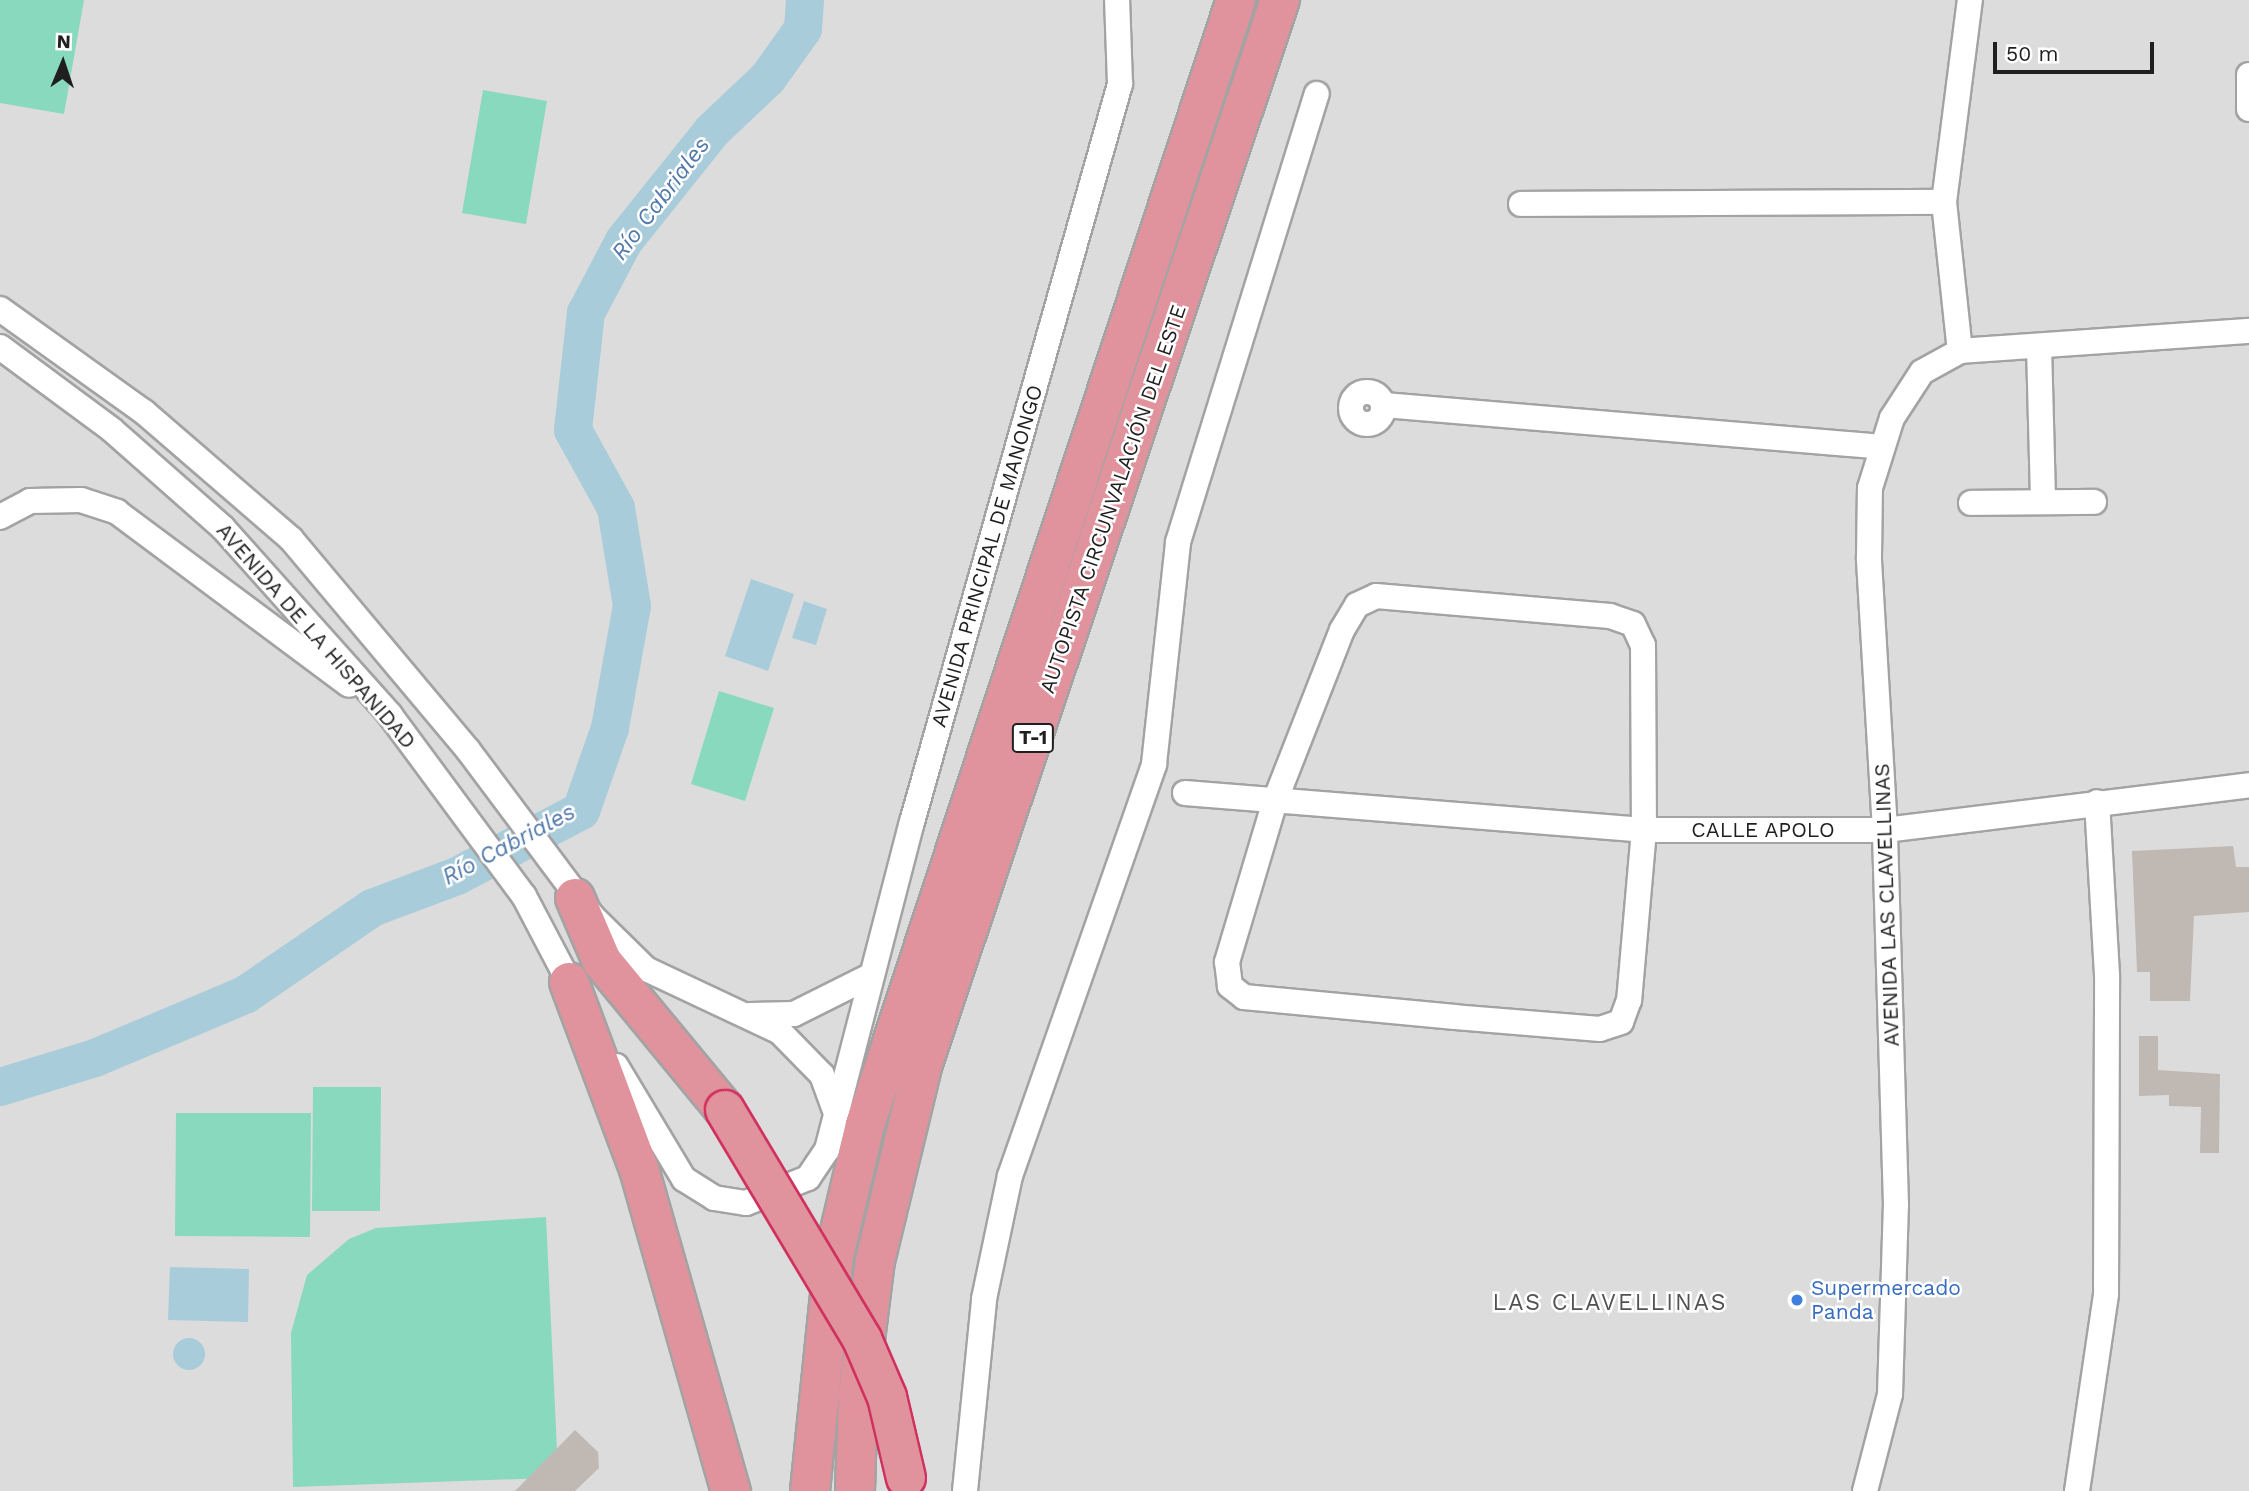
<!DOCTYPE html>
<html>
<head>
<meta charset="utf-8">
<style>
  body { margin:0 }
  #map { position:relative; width:2249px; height:1491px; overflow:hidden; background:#efede6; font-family:"Work Sans",sans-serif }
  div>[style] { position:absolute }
  .residential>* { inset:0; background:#dddcdc }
  .pitch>* { inset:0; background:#89d9bf }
  .water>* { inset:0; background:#a9ccda }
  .round { border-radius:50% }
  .river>* { height:38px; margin:-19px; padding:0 19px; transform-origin:19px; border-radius:19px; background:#a9ccda }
  .building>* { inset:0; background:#c0b9b3 }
  .roads { filter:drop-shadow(2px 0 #a3a3a3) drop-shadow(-2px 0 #a3a3a3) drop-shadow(0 2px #a3a3a3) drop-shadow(0 -2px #a3a3a3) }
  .minor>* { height:24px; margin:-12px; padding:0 12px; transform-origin:12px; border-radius:12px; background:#fff }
  .minor>.ring { margin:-12px; padding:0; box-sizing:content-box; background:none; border:24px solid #fff; border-radius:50% }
  .motorway>* { height:38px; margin:-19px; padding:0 19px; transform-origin:19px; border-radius:19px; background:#e1939d }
  .bridges { filter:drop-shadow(2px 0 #d0315e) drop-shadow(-2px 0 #d0315e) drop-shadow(0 2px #d0315e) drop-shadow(0 -2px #d0315e) }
  .motorway-bridge>* { height:38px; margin:-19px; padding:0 19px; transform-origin:19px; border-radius:19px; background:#e1939d }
  .dots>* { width:19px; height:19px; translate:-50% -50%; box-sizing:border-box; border:4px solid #fff; border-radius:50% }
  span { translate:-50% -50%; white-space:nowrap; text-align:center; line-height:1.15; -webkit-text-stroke:5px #fff; paint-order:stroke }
  .shield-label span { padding:2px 5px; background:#fff; border:2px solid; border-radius:5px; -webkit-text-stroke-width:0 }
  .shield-label { font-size:19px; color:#1f1f1f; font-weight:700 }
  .street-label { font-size:21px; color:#1f1f1f }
  .shop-label { font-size:21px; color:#366cbe }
  .left { translate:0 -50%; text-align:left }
  .water-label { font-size:23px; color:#5178a9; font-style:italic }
  .neighbourhood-label { font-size:23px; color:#525252; letter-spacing:2px }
  .north { position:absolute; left:28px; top:28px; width:70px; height:70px; -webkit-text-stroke:5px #fff; paint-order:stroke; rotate:2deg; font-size:19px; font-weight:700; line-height:28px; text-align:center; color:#1f1f1f }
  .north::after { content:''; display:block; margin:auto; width:24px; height:32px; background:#1f1f1f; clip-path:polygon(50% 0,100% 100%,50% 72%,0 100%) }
  .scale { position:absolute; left:1993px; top:42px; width:161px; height:32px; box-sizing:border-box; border:4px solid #1f1f1f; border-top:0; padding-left:9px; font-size:21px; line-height:24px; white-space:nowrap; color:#1f1f1f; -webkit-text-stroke:5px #fff; paint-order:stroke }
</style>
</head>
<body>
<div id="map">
  <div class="residential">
    <i style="clip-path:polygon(0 0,2249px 0,2249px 1491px,0 1491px)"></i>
  </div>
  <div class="pitch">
    <i style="clip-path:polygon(0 0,84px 0,64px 114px,0 103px)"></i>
    <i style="clip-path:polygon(483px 90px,547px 101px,526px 224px,462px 213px)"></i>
    <i style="clip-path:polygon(719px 691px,774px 708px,745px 801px,691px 784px)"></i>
    <i style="clip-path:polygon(313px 1087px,381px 1087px,380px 1211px,312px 1211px)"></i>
    <i style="clip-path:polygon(176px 1113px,311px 1113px,310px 1237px,175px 1236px)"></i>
    <i style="clip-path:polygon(546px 1217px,558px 1471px,549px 1478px,293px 1487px,291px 1333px,307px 1275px,349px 1239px,376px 1228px)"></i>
  </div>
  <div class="water">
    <i style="clip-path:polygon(751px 579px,794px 594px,768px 671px,725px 656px)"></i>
    <i style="clip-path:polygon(804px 601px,827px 609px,816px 645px,792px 638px)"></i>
    <i style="clip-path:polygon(170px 1267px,249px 1269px,248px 1322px,168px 1320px)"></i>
    <i class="round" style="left:173px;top:1338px;width:32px;height:32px"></i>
  </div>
  <div class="river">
    <i style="left:0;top:1087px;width:99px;rotate:-17deg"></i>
    <i style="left:95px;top:1058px;width:163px;rotate:-22.8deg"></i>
    <i style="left:245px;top:995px;width:154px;rotate:-34.4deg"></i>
    <i style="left:372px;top:908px;width:91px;rotate:-20.6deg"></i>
    <i style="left:457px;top:876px;width:140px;rotate:-27.7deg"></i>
    <i style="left:581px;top:811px;width:88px;rotate:-70.7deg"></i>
    <i style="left:610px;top:728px;width:124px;rotate:-79.8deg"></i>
    <i style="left:632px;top:606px;width:99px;rotate:-99.3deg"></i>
    <i style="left:616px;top:508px;width:89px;rotate:-118.9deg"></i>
    <i style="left:573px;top:430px;width:118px;rotate:-83.7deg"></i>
    <i style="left:586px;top:313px;width:81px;rotate:-62.2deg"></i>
    <i style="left:624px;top:241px;width:141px;rotate:-51.3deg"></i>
    <i style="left:712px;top:131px;width:77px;rotate:-43.4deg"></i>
    <i style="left:768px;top:78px;width:60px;rotate:-54.5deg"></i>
    <i style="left:803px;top:29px;width:29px;rotate:-86deg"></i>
  </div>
  <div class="building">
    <i style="clip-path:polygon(2233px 846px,2236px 867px,2249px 867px,2249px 912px,2194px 916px,2190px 1001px,2150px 1001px,2150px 972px,2137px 972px,2132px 851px)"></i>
    <i style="clip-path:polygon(2139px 1036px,2158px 1036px,2158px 1070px,2220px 1074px,2219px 1153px,2200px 1153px,2201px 1107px,2169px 1106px,2169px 1095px,2139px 1096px)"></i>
    <i style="clip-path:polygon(575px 1430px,598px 1452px,599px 1468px,575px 1491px,515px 1491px)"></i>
  </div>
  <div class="roads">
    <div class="minor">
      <i style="left:2249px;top:75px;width:34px;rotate:90deg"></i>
      <i style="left:1944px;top:202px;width:204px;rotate:-82.7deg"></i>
      <i style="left:1521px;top:204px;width:423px;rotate:-0.3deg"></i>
      <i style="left:1944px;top:202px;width:150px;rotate:83.9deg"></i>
      <i style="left:0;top:309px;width:177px;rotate:35.6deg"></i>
      <i style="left:144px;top:412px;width:194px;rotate:40.8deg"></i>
      <i style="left:291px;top:539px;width:275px;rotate:50deg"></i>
      <i style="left:468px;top:750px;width:207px;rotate:53.2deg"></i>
      <i style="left:592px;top:916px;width:76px;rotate:44.5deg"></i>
      <i style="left:646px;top:969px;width:148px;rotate:25.2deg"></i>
      <i style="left:780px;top:1032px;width:60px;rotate:45.7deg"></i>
      <i style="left:822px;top:1075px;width:37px;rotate:70deg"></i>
      <i style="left:2039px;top:346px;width:155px;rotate:88.5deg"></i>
      <i style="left:0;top:347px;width:139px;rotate:36.5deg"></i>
      <i style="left:112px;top:430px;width:148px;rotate:41.4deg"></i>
      <i style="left:223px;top:528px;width:251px;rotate:48.2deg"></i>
      <i style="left:390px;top:715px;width:225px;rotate:53.5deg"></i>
      <i style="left:524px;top:896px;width:112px;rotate:62.3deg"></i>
      <i class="ring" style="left:1351px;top:392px;width:8px;height:8px"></i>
      <i style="left:1384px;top:405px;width:500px;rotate:4.8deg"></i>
      <i style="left:1971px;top:503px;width:123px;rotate:-0.5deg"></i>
      <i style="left:0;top:517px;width:34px;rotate:-28deg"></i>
      <i style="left:30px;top:501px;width:51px;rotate:-1.1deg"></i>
      <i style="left:81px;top:500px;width:38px;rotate:18deg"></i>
      <i style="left:117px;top:512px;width:289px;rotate:36.7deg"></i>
      <i style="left:1376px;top:596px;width:235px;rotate:4.9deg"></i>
      <i style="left:1610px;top:616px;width:24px;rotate:19deg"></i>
      <i style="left:1633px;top:624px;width:23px;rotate:65deg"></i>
      <i style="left:1643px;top:645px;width:185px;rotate:89.7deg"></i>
      <i style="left:1644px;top:830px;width:171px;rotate:95deg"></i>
      <i style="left:1629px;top:1000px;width:23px;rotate:110deg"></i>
      <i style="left:1621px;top:1022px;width:22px;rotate:162deg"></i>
      <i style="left:1600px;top:1029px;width:145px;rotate:-175.3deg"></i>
      <i style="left:1455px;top:1017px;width:212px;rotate:-174.6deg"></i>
      <i style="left:1244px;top:997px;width:18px;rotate:-142deg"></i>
      <i style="left:1230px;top:986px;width:24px;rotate:-97deg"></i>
      <i style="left:1227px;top:962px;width:168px;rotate:-73.4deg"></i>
      <i style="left:1275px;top:801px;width:184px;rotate:-68.6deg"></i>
      <i style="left:1342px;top:630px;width:29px;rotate:-59deg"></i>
      <i style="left:1357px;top:605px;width:21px;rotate:-25deg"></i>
      <i style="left:1185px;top:793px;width:460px;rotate:4.6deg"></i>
      <i style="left:1644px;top:830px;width:241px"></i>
      <i style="left:1885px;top:830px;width:367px;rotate:-7deg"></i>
      <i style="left:750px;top:1015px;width:44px;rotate:-1.3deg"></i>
      <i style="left:794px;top:1014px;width:85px;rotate:-26.6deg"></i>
      <i style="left:616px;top:1066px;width:132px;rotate:59deg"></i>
      <i style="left:684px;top:1179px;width:36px;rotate:32deg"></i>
      <i style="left:714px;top:1198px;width:32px;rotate:9deg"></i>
      <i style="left:746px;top:1203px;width:67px;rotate:-22deg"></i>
      <i style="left:808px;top:1178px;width:34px;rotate:-56deg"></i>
      <i style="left:827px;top:1150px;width:339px;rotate:-75.5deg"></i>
      <i style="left:912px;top:822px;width:767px;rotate:-74.26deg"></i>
      <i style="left:1120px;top:84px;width:84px;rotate:-92deg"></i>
      <i style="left:965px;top:1491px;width:193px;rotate:-84.3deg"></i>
      <i style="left:984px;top:1299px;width:126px;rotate:-78.1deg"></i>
      <i style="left:1010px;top:1176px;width:436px;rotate:-70.7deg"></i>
      <i style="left:1154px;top:764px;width:223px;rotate:-83.8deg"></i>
      <i style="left:1178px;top:542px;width:469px;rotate:-72.8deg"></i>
      <i style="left:1865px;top:1491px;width:100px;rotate:-75.5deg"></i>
      <i style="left:1890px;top:1394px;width:189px;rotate:-88.2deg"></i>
      <i style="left:1896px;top:1205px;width:375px;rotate:-91.7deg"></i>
      <i style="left:1885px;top:830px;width:273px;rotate:-93.4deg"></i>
      <i style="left:1869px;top:557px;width:69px;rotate:-89.2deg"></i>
      <i style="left:1870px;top:488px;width:73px;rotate:-72.6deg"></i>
      <i style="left:1892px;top:418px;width:55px;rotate:-56.9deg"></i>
      <i style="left:1922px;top:372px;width:43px;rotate:-28.9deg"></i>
      <i style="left:1960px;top:351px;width:290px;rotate:-4deg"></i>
      <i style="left:2077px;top:1491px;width:199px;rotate:-81.6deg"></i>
      <i style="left:2106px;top:1294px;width:319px;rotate:-89.8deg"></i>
      <i style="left:2107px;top:975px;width:173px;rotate:-93.3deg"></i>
    </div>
    <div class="motorway">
      <i style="left:575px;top:898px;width:69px;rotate:66.8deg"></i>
      <i style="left:602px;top:961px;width:193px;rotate:50.5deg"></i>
      <i style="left:569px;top:982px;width:200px;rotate:69.5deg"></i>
      <i style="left:639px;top:1169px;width:335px;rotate:74.1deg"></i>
      <i style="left:810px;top:1491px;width:236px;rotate:-84.2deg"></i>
      <i style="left:834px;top:1256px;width:135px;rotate:-76.7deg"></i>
      <i style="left:865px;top:1125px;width:1185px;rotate:-71.75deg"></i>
      <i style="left:855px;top:1491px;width:96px;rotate:-88.2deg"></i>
      <i style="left:858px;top:1395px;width:135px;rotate:-82.8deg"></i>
      <i style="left:875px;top:1261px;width:201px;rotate:-76.4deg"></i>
      <i style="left:922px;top:1066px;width:1125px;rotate:-71.44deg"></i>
    </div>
  </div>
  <div class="bridges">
    <div class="motorway-bridge">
      <i style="left:725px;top:1110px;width:267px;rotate:59.1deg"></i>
      <i style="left:862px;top:1339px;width:63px;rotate:66.7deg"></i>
      <i style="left:887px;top:1397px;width:83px;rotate:76.8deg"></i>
    </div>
  </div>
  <div class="dots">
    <i style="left:1797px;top:1300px;background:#3f7fe0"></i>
  </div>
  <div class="shield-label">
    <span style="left:1033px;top:738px">T-1</span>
  </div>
  <div class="street-label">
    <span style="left:1113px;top:499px;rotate:-71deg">AUTOPISTA CIRCUNVALACIÓN DEL ESTE</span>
    <span style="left:987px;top:556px;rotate:-74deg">AVENIDA PRINCIPAL DE MANONGO</span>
    <span style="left:316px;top:636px;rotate:49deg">AVENIDA DE LA HISPANIDAD</span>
    <span style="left:1763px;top:830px">CALLE APOLO</span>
    <span style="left:1887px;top:905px;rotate:-92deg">AVENIDA LAS CLAVELLINAS</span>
  </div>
  <div class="shop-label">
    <span class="left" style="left:1811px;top:1300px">Supermercado<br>Panda</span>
  </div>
  <div class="water-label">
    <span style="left:661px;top:199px;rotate:-53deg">Río Cabriales</span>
    <span style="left:509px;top:845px;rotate:-28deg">Río Cabriales</span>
  </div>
  <div class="neighbourhood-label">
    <span style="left:1610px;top:1303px">LAS CLAVELLINAS</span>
  </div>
  <div class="north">N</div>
  <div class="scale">50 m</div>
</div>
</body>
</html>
